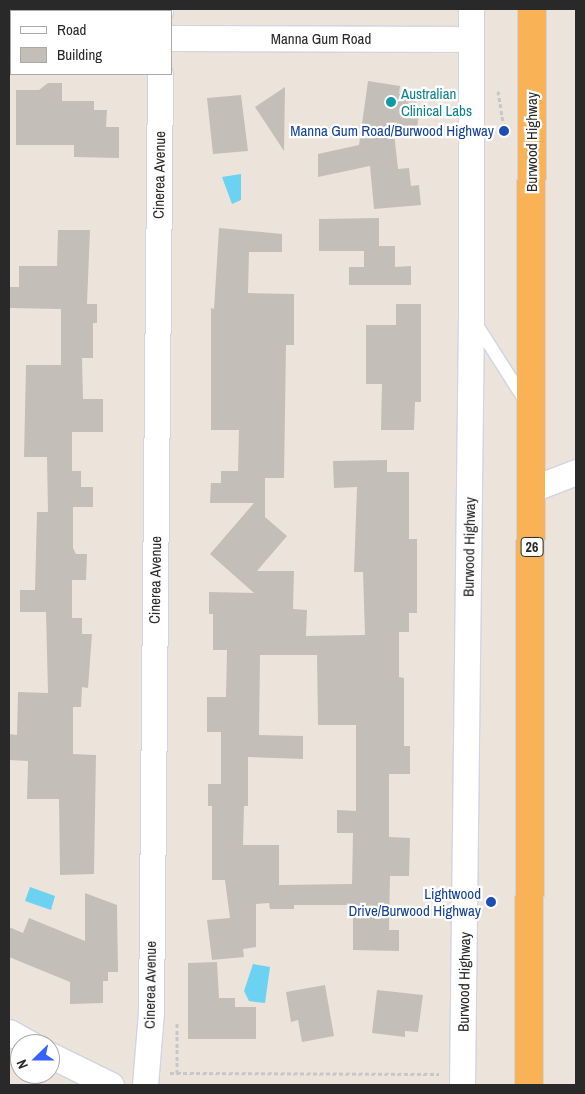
<!DOCTYPE html>
<html>
<head>
<meta charset="utf-8">
<style>
  body { margin:0 }
  #map { position:relative; width:585px; height:1094px; overflow:hidden; background:#ece4db; font-family:"Archivo Narrow",sans-serif }
  div>[style] { position:absolute }
  .water>* { inset:0; background:#6bd2f1 }
  .building>* { inset:0; background:#c4beb8 }
  .path>* { height:3px; margin-top:-1.5px; transform-origin:0; background:repeating-linear-gradient(90deg,#c7c7c7 0 4px,transparent 0 6.5px) }
  .roads { filter:drop-shadow(1px 0 #d0d4e3) drop-shadow(-1px 0 #d0d4e3) drop-shadow(0 1px #d0d4e3) drop-shadow(0 -1px #d0d4e3) }
  .service>* { height:12px; margin:-6px; padding:0 6px; transform-origin:6px; border-radius:6px; background:#fff }
  .minor>* { height:25px; margin:-12.5px; padding:0 12.5px; transform-origin:12.5px; border-radius:12.5px; background:#fff }
  .trunk>* { height:28px; margin:-14px; padding:0 14px; transform-origin:14px; border-radius:14px; background:#fab256 }
  .dots>* { width:14px; height:14px; translate:-50% -50%; box-sizing:border-box; border:2px solid #fff; border-radius:50% }
  span { translate:-50% -50%; white-space:nowrap; text-align:center; line-height:1.15; -webkit-text-stroke:4.5px #fff; paint-order:stroke }
  .shield-label span { padding:1px 4px; background:#fff; border:1px solid; border-radius:4px; -webkit-text-stroke-width:0 }
  .shield-label { font-size:14px; color:#292929; font-weight:700 }
  .street-label { font-size:15px; color:#292929 }
  .culture-label { font-size:15px; color:#0d838f }
  .left { translate:0 -50%; text-align:left }
  .transit-label { font-size:15px; color:#164399 }
  .right { translate:-100% -50%; text-align:right }
  .frame { position:absolute; inset:0; border:10px solid #292929; pointer-events:none }
  .legend { position:absolute; left:10px; top:10px; width:162px; height:65px; box-sizing:border-box; background:#fff; border:1px solid #a9a9a9; margin:0; padding:6px 9px; list-style:none; font-size:15px; color:#292929 }
  .legend li { display:flex; align-items:center; gap:10px; height:25px }
  .legend b { width:25px; border:1px solid #a9a9a9 }
  .north { position:absolute; left:10px; top:1034px; width:50px; height:50px; box-sizing:border-box; background:#fff; border:1px solid #a9a9a9; border-radius:50%; rotate:248deg; font-size:14px; font-weight:700; line-height:20px; text-align:center; color:#292929 }
  .north::after { content:''; display:block; margin:auto; width:18px; height:22px; background:#3662fe; clip-path:polygon(50% 0,100% 100%,50% 72%,0 100%) }
</style>
</head>
<body>
<div id="map">
  <div class="water">
    <i style="clip-path:polygon(241px 174px,241px 200px,232px 204px,222px 177px)"></i>
    <i style="clip-path:polygon(30px 887px,55px 896px,51px 910px,25px 901px)"></i>
    <i style="clip-path:polygon(253px 964px,270px 967px,265px 1003px,249px 1001px,244px 991px)"></i>
  </div>
  <div class="building">
    <i style="clip-path:polygon(368px 81px,400px 86px,399px 94px,417px 97px,416px 108px,420px 108px,417px 128px,393px 124px,398px 169px,409px 168px,411px 186px,419px 185px,421px 205px,374px 209px,370px 166px,318px 177px,318px 154px,359px 145px)"></i>
    <i style="clip-path:polygon(48px 83px,62px 83px,62px 101px,94px 101px,94px 110px,107px 110px,106px 127px,119px 127px,119px 158px,74px 157px,74px 145px,16px 145px,16px 90px,39px 90px)"></i>
    <i style="clip-path:polygon(285px 87px,284px 151px,255px 107px)"></i>
    <i style="clip-path:polygon(241px 95px,248px 151px,213px 154px,207px 98px)"></i>
    <i style="clip-path:polygon(379px 218px,379px 246px,395px 246px,395px 267px,411px 266px,411px 285px,349px 285px,349px 267px,364px 267px,364px 251px,319px 251px,319px 219px)"></i>
    <i style="clip-path:polygon(evenodd,219px 228px,282px 234px,282px 252px,249px 252px,248px 293px,294px 294px,294px 345px,286px 345px,284px 478px,265px 478px,265px 517px,287px 536px,257px 571px,294px 571px,293px 609px,307px 610px,306px 636px,365px 635px,363px 572px,354px 572px,357px 487px,334px 488px,333px 461px,387px 460px,387px 472px,409px 472px,409px 539px,417px 539px,417px 613px,409px 613px,409px 632px,399px 632px,399px 677px,404px 678px,404px 746px,410px 746px,410px 774px,389px 774px,389px 837px,410px 838px,409px 876px,390px 876px,389px 930px,399px 930px,399px 951px,353px 950px,353px 905px,294px 905px,294px 909px,270px 909px,269px 903px,256px 904px,256px 947px,243px 949px,244px 957px,212px 960px,207px 920px,230px 918px,225px 880px,212px 880px,212px 806px,208px 806px,208px 784px,221px 784px,221px 732px,207px 732px,207px 697px,226px 697px,227px 650px,213px 650px,213px 614px,209px 614px,209px 592px,254px 593px,210px 554px,254px 503px,210px 503px,211px 483px,221px 483px,221px 471px,238px 471px,239px 430px,211px 430px,211px 308px,214px 309px,219px 228px,260px 655px,317px 655px,318px 725px,356px 725px,356px 811px,337px 810px,337px 833px,353px 833px,352px 884px,279px 885px,279px 845px,243px 845px,244px 806px,248px 806px,248px 757px,303px 759px,303px 736px,259px 735px,260px 655px)"></i>
    <i style="clip-path:polygon(58px 230px,90px 230px,87px 304px,97px 304px,97px 323px,93px 323px,93px 358px,82px 358px,83px 399px,103px 399px,103px 432px,72px 432px,72px 471px,81px 471px,81px 487px,93px 487px,93px 507px,73px 507px,73px 548px,76px 554px,87px 554px,86px 580px,72px 580px,72px 618px,82px 618px,82px 634px,92px 634px,88px 688px,82px 687px,81px 707px,73px 707px,73px 754px,96px 755px,94px 874px,60px 875px,59px 799px,27px 799px,28px 761px,9px 760px,9px 734px,17px 735px,18px 692px,48px 693px,46px 612px,20px 612px,20px 590px,35px 590px,37px 512px,48px 512px,47px 457px,24px 457px,26px 365px,61px 365px,61px 309px,9px 308px,9px 287px,19px 287px,19px 266px,57px 266px)"></i>
    <i style="clip-path:polygon(396px 304px,421px 304px,421px 402px,415px 402px,414px 430px,381px 430px,382px 384px,366px 384px,366px 325px,396px 325px)"></i>
    <i style="clip-path:polygon(85px 893px,117px 905px,118px 972px,108px 972px,108px 981px,103px 981px,103px 1003px,70px 1004px,70px 982px,9px 957px,9px 927px,23px 933px,29px 918px,85px 941px)"></i>
    <i style="clip-path:polygon(217px 962px,219px 998px,235px 998px,235px 1007px,256px 1007px,256px 1039px,188px 1039px,188px 963px)"></i>
    <i style="clip-path:polygon(325px 985px,334px 1036px,302px 1042px,298px 1020px,291px 1022px,286px 992px)"></i>
    <i style="clip-path:polygon(377px 990px,423px 995px,418px 1032px,405px 1031px,405px 1037px,372px 1033px)"></i>
  </div>
  <div class="path">
    <i style="left:498px;top:91px;width:36px;rotate:81deg"></i>
    <i style="left:170px;top:1073px;width:269px;rotate:0.2deg"></i>
    <i style="left:177px;top:1073px;width:50px;rotate:-90deg"></i>
  </div>
  <div class="roads">
    <div class="service">
      <i style="left:475px;top:322px;width:95px;rotate:57.5deg"></i>
    </div>
    <div class="minor">
      <i style="left:160px;top:11px;width:2px;rotate:-90deg"></i>
      <i style="left:9px;top:37px;width:2px"></i>
      <i style="left:171px;top:38px;width:300px;rotate:0.2deg"></i>
      <i style="left:532px;top:489px;width:47px;rotate:-21.1deg"></i>
      <i style="left:9px;top:1032px;width:25px;rotate:29deg"></i>
      <i style="left:50px;top:1055px;width:68px;rotate:26.2deg"></i>
      <i style="left:145px;top:1085px;width:73px;rotate:-85.3deg"></i>
      <i style="left:151px;top:1012px;width:938px;rotate:-89.45deg"></i>
      <i style="left:462px;top:1085px;width:769px;rotate:-89.33deg"></i>
      <i style="left:471px;top:316px;width:307px;rotate:-90deg"></i>
    </div>
    <div class="trunk">
      <i style="left:529px;top:1085px;width:1076px;rotate:-89.84deg"></i>
    </div>
  </div>
  <div class="dots">
    <i style="left:391px;top:102px;background:#0f9aa8"></i>
    <i style="left:504px;top:131px;background:#1a4fb4"></i>
    <i style="left:491px;top:902px;background:#1a4fb4"></i>
  </div>
  <div class="shield-label">
    <span style="left:532px;top:547px">26</span>
  </div>
  <div class="street-label">
    <span style="left:321px;top:39px">Manna Gum Road</span>
    <span style="left:532px;top:142px;rotate:-90deg">Burwood Highway</span>
    <span style="left:159px;top:175px;rotate:-89deg">Cinerea Avenue</span>
    <span style="left:469px;top:547px;rotate:-89deg">Burwood Highway</span>
    <span style="left:155px;top:580px;rotate:-89deg">Cinerea Avenue</span>
    <span style="left:464px;top:982px;rotate:-89deg">Burwood Highway</span>
    <span style="left:150px;top:985px;rotate:-89deg">Cinerea Avenue</span>
  </div>
  <div class="culture-label">
    <span class="left" style="left:401px;top:102px">Australian<br>Clinical Labs</span>
  </div>
  <div class="transit-label">
    <span class="right" style="left:494px;top:131px">Manna Gum Road/Burwood Highway</span>
    <span class="right" style="left:481px;top:902px">Lightwood<br>Drive/Burwood Highway</span>
  </div>
  <div class="frame"></div>
  <ul class="legend">
  <li><b style="height:6px;background:#fff"></b>Road</li>
  <li><b style="height:14px;background:#c4beb8"></b>Building</li>
  </ul>
  <div class="north">N</div>
</div>
</body>
</html>
